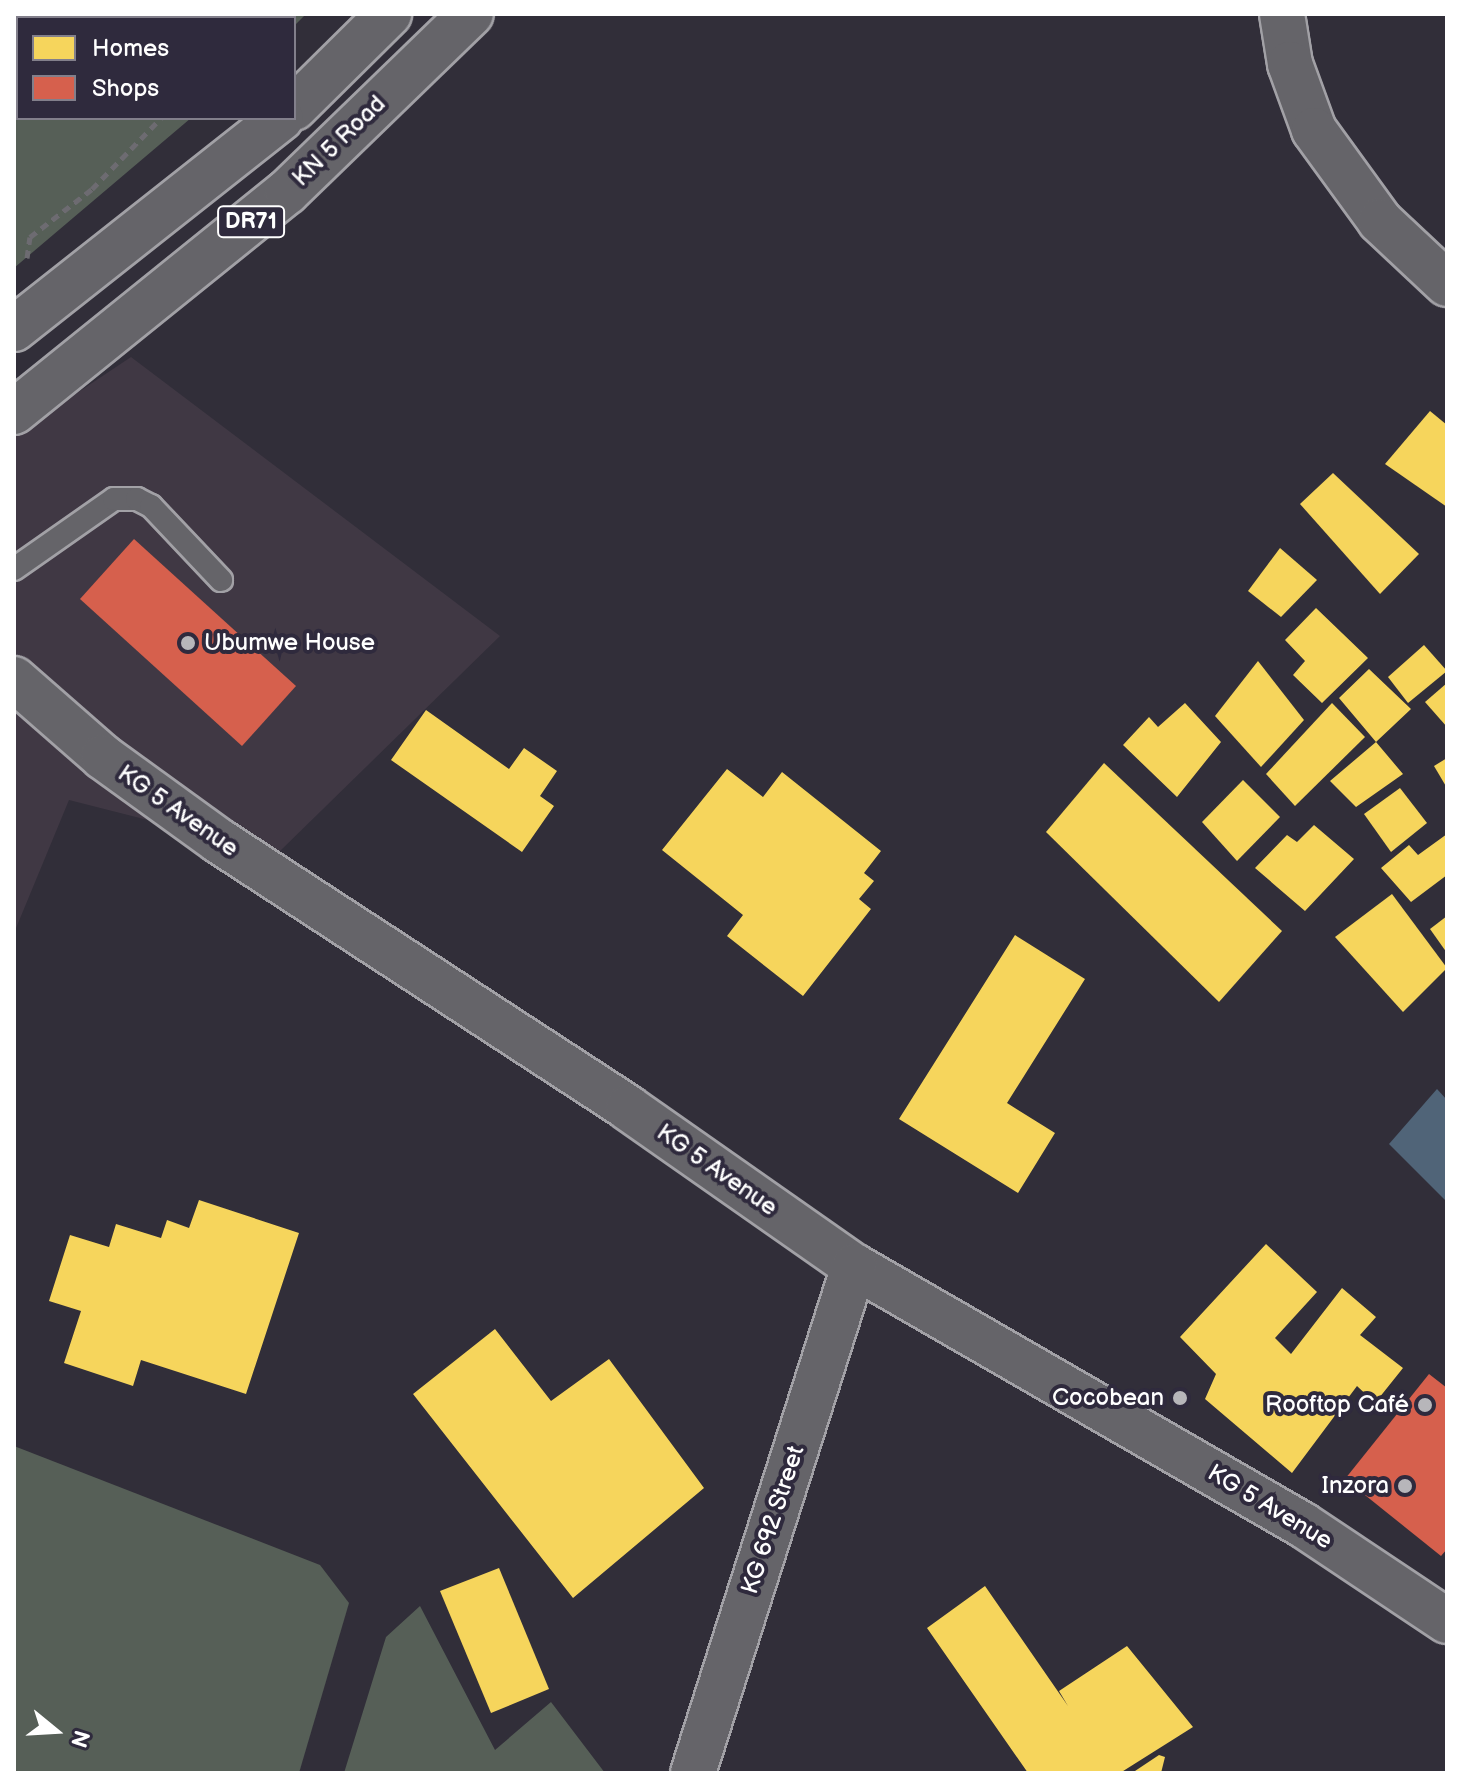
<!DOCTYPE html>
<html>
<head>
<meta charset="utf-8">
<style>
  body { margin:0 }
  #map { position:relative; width:1461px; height:1787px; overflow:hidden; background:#312e39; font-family:"Balsamiq Sans",sans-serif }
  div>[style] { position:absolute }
  .built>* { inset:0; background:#403844 }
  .green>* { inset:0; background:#565f57 }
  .water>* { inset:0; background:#506478 }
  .homes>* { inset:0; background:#f6d55c }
  .shops>* { inset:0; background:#d6604d }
  .path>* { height:5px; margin-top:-2.5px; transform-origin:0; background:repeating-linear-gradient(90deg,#6d6b71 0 8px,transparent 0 14px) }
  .roads { filter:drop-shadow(2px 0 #a2a1a6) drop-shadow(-2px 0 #a2a1a6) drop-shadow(0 2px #a2a1a6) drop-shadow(0 -2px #a2a1a6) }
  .lane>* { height:22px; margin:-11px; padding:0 11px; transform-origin:11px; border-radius:11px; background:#656469 }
  .street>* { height:44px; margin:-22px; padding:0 22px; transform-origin:22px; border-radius:22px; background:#656469 }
  .primary>* { height:44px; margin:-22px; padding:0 22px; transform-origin:22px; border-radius:22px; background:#656469 }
  .dots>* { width:22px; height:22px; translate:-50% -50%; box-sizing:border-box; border:4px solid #2f2a3d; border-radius:50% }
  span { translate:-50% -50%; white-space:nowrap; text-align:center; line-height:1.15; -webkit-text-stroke:8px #2f2a3d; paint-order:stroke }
  .shield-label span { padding:2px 6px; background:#2f2a3d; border:2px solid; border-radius:6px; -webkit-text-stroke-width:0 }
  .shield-label { font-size:22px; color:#fff; font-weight:700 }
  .street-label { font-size:24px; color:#fff }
  .poi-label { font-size:24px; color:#fff }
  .left { translate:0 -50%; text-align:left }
  .right { translate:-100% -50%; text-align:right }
  .frame { position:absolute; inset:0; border:16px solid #fff; pointer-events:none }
  .legend { position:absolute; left:16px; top:16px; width:280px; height:104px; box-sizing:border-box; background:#2f2a3d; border:2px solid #827f8b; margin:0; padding:10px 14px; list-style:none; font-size:24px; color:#fff }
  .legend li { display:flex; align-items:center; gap:16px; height:40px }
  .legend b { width:40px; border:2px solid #827f8b }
  .north { position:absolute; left:16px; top:1691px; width:80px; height:80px; -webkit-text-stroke:6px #2f2a3d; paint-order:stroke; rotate:108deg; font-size:22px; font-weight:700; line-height:32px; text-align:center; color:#fff }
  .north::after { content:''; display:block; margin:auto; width:28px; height:36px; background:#fff; clip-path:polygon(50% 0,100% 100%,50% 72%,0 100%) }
</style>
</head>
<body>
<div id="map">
  <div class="built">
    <i style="clip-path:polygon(131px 357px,500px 636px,278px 853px,69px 800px,14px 933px,14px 435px)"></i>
  </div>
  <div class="green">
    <i style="clip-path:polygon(14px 14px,306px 14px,294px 26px,294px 18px,18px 18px,18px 118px,191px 118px,14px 268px)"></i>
    <i style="clip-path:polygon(14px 1446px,320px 1565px,349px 1603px,299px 1773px,14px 1773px)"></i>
    <i style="clip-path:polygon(420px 1606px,495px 1750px,551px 1702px,605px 1773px,344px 1773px,386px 1637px)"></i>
  </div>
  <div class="water">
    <i style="clip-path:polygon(1437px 1089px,1447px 1100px,1447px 1202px,1389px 1144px)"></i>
  </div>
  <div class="homes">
    <i style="clip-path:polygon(1430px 411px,1447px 425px,1447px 507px,1385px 464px)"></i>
    <i style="clip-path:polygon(1333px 473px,1419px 554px,1380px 594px,1300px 504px)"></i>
    <i style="clip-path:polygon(1280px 548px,1317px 580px,1281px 617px,1248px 591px)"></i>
    <i style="clip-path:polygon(1316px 608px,1368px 658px,1322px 703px,1293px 675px,1305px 661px,1285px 640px)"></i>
    <i style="clip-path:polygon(1424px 645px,1447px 671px,1408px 703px,1388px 677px)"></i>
    <i style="clip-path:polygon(1258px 661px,1304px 720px,1261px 767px,1215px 716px)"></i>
    <i style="clip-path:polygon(1369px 669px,1411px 709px,1376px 742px,1403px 774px,1356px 807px,1330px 781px,1376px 742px,1339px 698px)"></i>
    <i style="clip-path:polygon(1447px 683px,1447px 727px,1425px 702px)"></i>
    <i style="clip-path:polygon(1185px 703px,1221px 742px,1177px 797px,1123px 745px,1149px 717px,1158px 727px)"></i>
    <i style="clip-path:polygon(1332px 703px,1365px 737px,1295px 806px,1266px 774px)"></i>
    <i style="clip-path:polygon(426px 710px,509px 769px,524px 748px,557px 771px,540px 796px,554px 806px,522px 852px,391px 760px)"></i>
    <i style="clip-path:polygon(1447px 758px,1447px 788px,1434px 766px)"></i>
    <i style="clip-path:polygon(1104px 763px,1282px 931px,1219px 1002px,1046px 832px)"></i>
    <i style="clip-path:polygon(727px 769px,763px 797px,782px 772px,881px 851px,864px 873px,874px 881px,859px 899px,871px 909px,803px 996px,727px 936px,743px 915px,662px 850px)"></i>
    <i style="clip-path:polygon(1243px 780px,1280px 817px,1237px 861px,1202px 822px)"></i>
    <i style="clip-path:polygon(1400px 788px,1427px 823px,1391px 852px,1364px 814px)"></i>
    <i style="clip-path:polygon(1314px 825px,1354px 859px,1305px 911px,1255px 868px,1287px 835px,1297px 842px)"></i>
    <i style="clip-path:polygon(1447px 834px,1447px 875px,1411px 902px,1381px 868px,1409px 845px,1418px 855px)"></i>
    <i style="clip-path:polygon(1392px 894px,1447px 968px,1403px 1012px,1335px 937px)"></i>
    <i style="clip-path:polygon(1447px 916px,1447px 953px,1430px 929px)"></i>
    <i style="clip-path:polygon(1015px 935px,1085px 979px,1007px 1103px,1055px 1133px,1018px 1193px,899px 1119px)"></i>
    <i style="clip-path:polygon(199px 1200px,299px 1233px,246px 1394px,141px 1360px,133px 1386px,64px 1363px,81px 1311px,49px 1301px,70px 1235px,109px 1247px,116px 1224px,161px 1238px,167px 1220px,189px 1228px)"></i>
    <i style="clip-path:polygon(1266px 1244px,1317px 1292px,1275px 1338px,1291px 1354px,1342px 1288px,1376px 1317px,1360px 1335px,1403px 1368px,1375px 1403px,1357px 1386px,1292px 1473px,1205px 1399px,1216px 1374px,1180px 1337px)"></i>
    <i style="clip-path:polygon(495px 1329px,551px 1401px,609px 1359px,704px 1488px,573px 1598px,413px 1394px)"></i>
    <i style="clip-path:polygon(499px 1568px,549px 1689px,491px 1713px,440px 1591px)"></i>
    <i style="clip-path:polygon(985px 1586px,1068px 1706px,1059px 1691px,1127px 1646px,1193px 1727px,1120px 1773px,1028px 1773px,927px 1628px)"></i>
    <i style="clip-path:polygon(1159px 1755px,1165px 1757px,1161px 1773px,1132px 1773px)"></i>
  </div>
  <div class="shops">
    <i style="clip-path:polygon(134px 539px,296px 686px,242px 746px,80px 599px)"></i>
    <i style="clip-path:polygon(1429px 1374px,1447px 1388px,1447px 1549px,1441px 1556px,1345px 1479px)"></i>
  </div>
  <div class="path">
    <i style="left:252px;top:18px;width:6px;rotate:-45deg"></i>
    <i style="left:27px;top:258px;width:21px;rotate:-82deg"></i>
    <i style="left:30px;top:237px;width:78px;rotate:-37.7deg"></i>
    <i style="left:92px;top:189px;width:99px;rotate:-45.8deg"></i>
  </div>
  <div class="roads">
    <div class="lane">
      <i style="left:14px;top:569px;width:122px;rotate:-35deg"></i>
      <i style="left:114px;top:499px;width:23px"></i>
      <i style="left:137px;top:499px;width:16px;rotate:27deg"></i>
      <i style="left:151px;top:506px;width:102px;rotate:46.6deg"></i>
    </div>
    <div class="street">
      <i style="left:1282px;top:14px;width:51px;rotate:80.9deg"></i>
      <i style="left:1290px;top:64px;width:70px;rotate:70deg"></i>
      <i style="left:1314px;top:130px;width:112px;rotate:54deg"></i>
      <i style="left:1380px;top:221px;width:92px;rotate:43.2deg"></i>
      <i style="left:14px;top:679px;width:118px;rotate:41.2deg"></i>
      <i style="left:103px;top:757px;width:143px;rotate:35.9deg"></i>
      <i style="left:219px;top:841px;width:488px;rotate:33.1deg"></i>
      <i style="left:628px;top:1108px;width:276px;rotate:35deg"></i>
      <i style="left:854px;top:1266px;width:518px;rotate:29.98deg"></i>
      <i style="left:1303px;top:1525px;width:173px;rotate:33.7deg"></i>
      <i style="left:693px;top:1773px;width:532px;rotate:-72.38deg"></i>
    </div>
    <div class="primary">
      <i style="left:294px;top:108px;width:134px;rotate:-44.7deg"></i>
      <i style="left:14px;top:329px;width:340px;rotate:-38.3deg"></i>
      <i style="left:14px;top:412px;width:351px;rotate:-38.9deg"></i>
      <i style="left:287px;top:192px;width:256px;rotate:-44.1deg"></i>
    </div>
  </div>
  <div class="dots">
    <i style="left:188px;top:643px;background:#b7b6ba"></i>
    <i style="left:1180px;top:1398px;background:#b7b6ba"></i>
    <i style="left:1425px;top:1405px;background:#b7b6ba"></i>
    <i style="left:1405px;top:1486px;background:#b7b6ba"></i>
  </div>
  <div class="shield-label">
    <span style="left:251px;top:222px">DR71</span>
  </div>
  <div class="street-label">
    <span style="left:339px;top:141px;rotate:-44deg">KN 5 Road</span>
    <span style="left:178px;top:811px;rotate:35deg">KG 5 Avenue</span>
    <span style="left:717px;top:1170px;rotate:35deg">KG 5 Avenue</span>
    <span style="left:1270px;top:1507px;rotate:31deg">KG 5 Avenue</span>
    <span style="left:773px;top:1520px;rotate:-72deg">KG 692 Street</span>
  </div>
  <div class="poi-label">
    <span class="left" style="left:204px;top:643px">Ubumwe House</span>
    <span class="right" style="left:1164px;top:1398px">Cocobean</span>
    <span class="right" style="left:1409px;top:1405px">Rooftop Café</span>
    <span class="right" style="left:1389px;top:1486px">Inzora</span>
  </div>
  <div class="frame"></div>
  <ul class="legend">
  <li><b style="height:22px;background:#f6d55c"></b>Homes</li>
  <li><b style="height:22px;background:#d6604d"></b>Shops</li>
  </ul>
  <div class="north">N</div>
</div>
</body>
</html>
